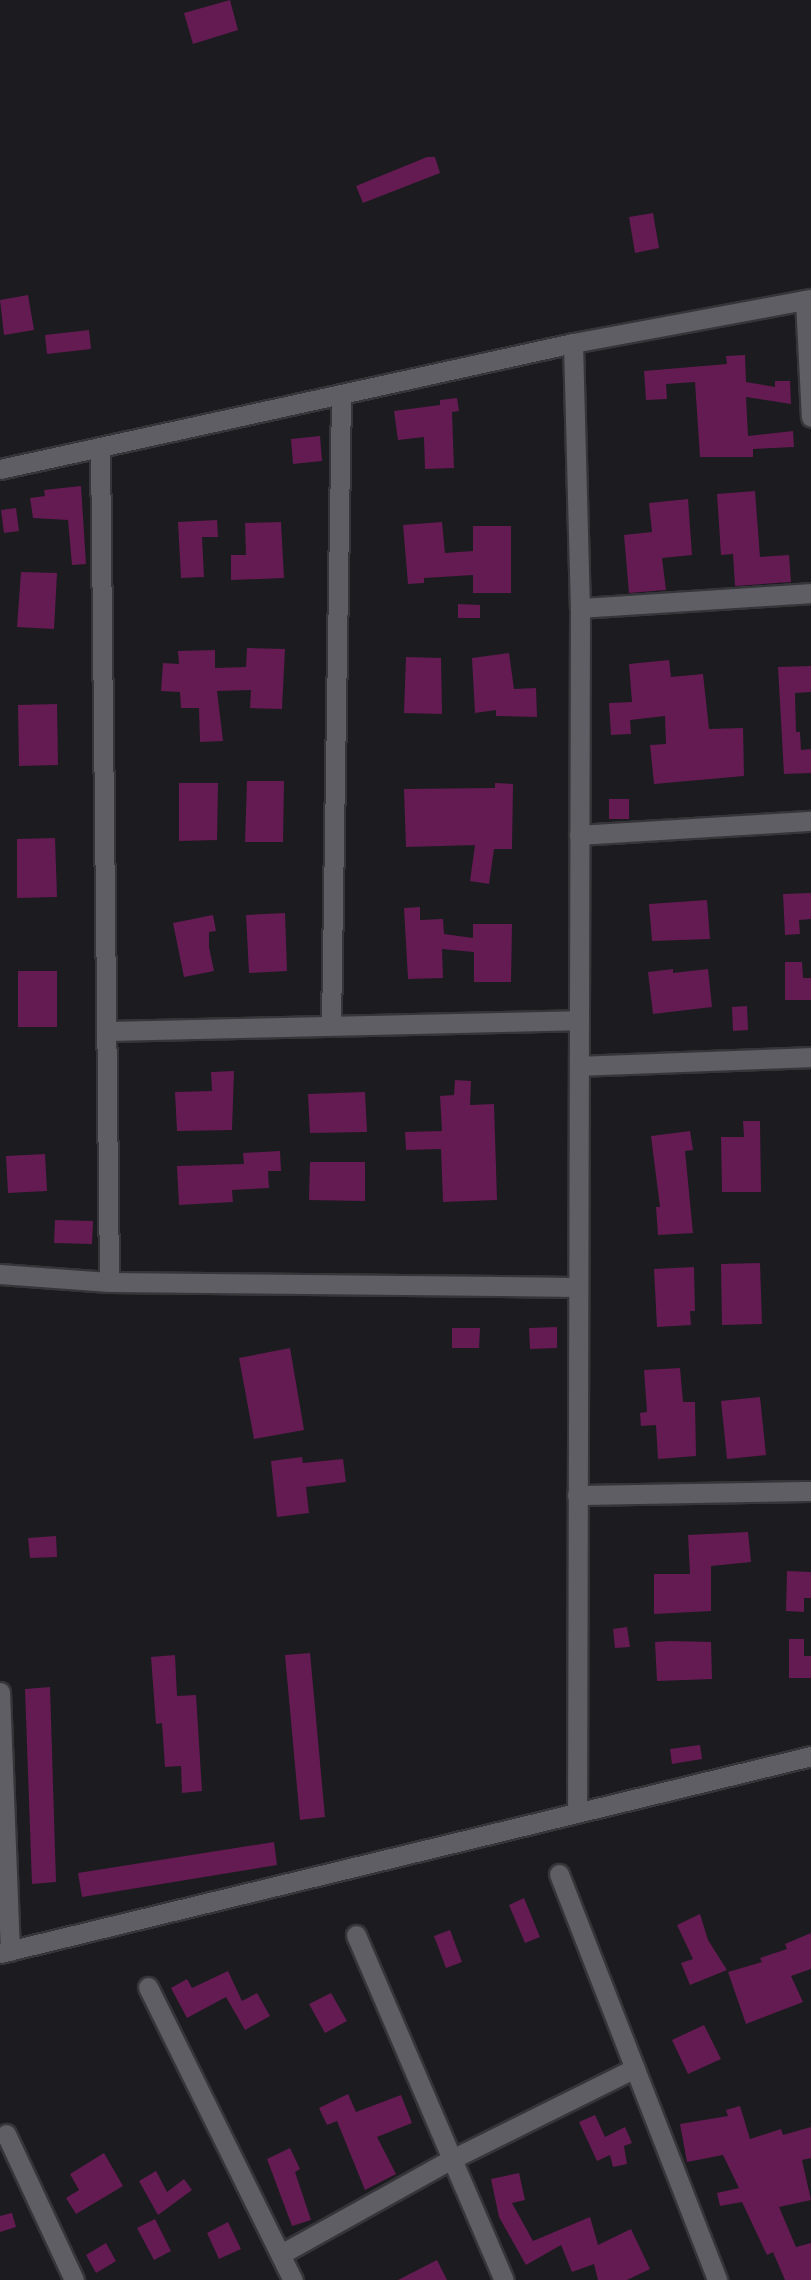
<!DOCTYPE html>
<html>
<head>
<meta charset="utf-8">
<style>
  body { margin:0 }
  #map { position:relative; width:811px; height:2280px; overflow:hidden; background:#1c1b20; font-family:Karla,sans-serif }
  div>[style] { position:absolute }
  .building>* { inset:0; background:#631b51 }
  .roads { filter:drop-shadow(2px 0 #363539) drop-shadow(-2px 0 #363539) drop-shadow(0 2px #363539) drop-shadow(0 -2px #363539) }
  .street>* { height:19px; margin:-9.5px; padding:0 9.5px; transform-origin:9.5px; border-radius:9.5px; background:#5f5e64 }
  span { translate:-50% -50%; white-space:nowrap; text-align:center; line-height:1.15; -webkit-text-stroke:5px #060608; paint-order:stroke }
</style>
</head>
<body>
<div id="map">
  <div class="building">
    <i style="clip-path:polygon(230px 0,238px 30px,193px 44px,184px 13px)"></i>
    <i style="clip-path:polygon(427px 157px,435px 157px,440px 173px,363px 203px,356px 186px)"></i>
    <i style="clip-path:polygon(653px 213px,659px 248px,635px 253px,629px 217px)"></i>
    <i style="clip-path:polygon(28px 295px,34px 330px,4px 335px,0 300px)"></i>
    <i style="clip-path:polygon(89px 330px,91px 349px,47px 354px,45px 335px)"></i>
    <i style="clip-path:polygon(745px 355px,746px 382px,775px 387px,775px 381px,790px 381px,791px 404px,746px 397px,748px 436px,793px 431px,794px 447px,753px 449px,753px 457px,700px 457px,695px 382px,666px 384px,667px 399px,646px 400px,644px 371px,727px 364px,726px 356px)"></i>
    <i style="clip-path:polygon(457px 398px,459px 411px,452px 412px,454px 468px,425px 469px,424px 437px,398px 440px,394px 411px,440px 405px,440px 400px)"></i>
    <i style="clip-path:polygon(320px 436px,322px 461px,293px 464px,291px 439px)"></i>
    <i style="clip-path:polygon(81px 486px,86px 564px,72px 565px,68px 520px,33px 518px,30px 498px,45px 496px,44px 490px)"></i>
    <i style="clip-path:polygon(755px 491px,760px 557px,789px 555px,791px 582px,735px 586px,733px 554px,721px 555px,717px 494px)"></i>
    <i style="clip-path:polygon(688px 499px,692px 555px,662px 558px,666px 590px,629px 593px,624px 535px,652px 532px,649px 503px)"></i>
    <i style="clip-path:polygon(16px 508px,19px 531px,4px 533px,1px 510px)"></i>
    <i style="clip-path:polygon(217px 520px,218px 537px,202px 537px,204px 577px,181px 578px,178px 522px)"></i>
    <i style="clip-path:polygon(281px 522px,284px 578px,231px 580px,231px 555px,246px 555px,245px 523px)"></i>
    <i style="clip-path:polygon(442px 522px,445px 553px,473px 551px,473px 526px,511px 526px,511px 593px,473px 593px,473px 575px,424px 578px,424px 583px,408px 584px,403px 525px)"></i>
    <i style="clip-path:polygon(21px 572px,57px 573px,54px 629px,17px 627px)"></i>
    <i style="clip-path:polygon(458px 604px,480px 605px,480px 618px,458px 618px)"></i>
    <i style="clip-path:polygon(247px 648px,285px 649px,282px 709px,250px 708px,251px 690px,217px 691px,223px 741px,200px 742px,199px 708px,181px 708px,180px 692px,161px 691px,163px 663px,179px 664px,178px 651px,215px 650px,215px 668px,246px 667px)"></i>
    <i style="clip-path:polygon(509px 653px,514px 689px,536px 688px,537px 717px,496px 716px,496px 710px,475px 713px,472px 658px)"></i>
    <i style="clip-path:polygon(406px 657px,441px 658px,442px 714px,404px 713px)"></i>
    <i style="clip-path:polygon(669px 660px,671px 677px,703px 674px,709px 729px,743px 728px,744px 776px,654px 784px,650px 745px,666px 744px,665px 716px,630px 720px,631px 734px,611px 735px,609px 703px,632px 702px,629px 664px)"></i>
    <i style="clip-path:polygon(811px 666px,811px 692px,795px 693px,796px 732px,800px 732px,801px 750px,811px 749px,811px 773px,784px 774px,778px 667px)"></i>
    <i style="clip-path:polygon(57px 704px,58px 765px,19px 766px,18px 705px)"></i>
    <i style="clip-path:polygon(247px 781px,284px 781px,283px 842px,245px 842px)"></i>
    <i style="clip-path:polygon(179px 783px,218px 783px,217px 840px,179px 841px)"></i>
    <i style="clip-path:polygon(495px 783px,513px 784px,512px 849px,494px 849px,489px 884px,470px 881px,475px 845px,406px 847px,404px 789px,495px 788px)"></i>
    <i style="clip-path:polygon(609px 799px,629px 799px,629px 819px,609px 819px)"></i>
    <i style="clip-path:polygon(55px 838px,57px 897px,17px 898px,17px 839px)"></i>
    <i style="clip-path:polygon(811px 893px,811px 919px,799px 920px,800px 934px,785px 935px,783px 894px)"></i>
    <i style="clip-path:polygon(707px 900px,710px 939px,652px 941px,649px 904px)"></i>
    <i style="clip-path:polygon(420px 907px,420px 920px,443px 919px,444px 934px,473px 938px,473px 924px,512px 924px,511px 982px,474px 982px,474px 952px,442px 949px,443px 978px,408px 979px,404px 908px)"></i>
    <i style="clip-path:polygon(285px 913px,287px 971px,249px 973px,246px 915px)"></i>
    <i style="clip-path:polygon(213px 915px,216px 931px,209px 932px,209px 947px,214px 971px,184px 977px,173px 923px)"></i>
    <i style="clip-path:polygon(785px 962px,802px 962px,803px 978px,811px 978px,811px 1000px,785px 1000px)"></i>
    <i style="clip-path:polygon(673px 969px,673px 973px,708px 969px,712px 1007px,653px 1014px,648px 972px)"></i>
    <i style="clip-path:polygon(18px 971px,57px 971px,57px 1027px,18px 1027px)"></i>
    <i style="clip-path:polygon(747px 1006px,748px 1030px,733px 1031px,732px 1007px)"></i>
    <i style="clip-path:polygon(234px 1071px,232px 1130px,177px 1131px,175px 1092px,212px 1091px,211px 1072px)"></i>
    <i style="clip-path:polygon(455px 1080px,471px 1081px,470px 1105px,494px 1104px,497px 1200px,443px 1202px,441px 1149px,406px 1150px,405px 1132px,442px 1131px,440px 1096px,454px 1095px)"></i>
    <i style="clip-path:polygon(365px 1092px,367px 1132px,310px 1133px,308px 1094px)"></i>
    <i style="clip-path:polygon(743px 1121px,760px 1121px,761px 1192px,722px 1192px,721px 1137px,744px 1137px)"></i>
    <i style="clip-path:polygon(690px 1131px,693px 1150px,685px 1151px,693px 1233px,658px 1235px,656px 1207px,660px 1207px,651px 1136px)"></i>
    <i style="clip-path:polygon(280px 1151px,281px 1171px,268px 1171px,269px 1188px,232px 1190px,233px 1202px,179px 1205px,177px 1166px,244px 1164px,243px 1153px)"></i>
    <i style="clip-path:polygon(45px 1154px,47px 1191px,8px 1193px,6px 1156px)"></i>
    <i style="clip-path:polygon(310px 1162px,365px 1162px,365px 1201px,309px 1200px)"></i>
    <i style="clip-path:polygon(55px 1220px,93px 1221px,92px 1244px,54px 1243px)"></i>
    <i style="clip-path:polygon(760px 1263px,762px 1324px,722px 1325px,721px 1264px)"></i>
    <i style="clip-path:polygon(694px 1267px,695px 1311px,690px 1311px,691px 1325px,657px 1327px,654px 1269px)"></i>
    <i style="clip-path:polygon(557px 1327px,557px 1348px,530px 1349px,529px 1328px)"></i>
    <i style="clip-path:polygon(452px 1328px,480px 1328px,479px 1348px,452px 1348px)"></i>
    <i style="clip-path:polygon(290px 1348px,304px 1430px,254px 1439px,239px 1358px)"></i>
    <i style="clip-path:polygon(680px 1368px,683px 1402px,695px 1402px,696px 1456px,658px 1459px,656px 1425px,641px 1426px,640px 1413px,647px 1412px,644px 1370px)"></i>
    <i style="clip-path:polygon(760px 1397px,766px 1455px,727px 1459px,721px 1401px)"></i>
    <i style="clip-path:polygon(302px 1457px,303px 1463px,343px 1459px,346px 1482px,306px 1487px,309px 1513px,277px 1517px,271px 1461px)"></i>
    <i style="clip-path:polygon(748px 1532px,751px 1562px,711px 1566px,711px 1611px,654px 1614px,654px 1574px,690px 1574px,688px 1535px)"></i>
    <i style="clip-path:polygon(56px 1536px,57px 1557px,30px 1558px,28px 1538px)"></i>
    <i style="clip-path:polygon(787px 1571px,811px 1572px,811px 1598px,804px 1598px,804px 1612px,786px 1611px)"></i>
    <i style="clip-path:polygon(627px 1627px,630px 1647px,615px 1648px,613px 1629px)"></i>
    <i style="clip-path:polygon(789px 1639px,804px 1639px,804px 1656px,811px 1656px,811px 1678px,789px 1678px)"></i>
    <i style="clip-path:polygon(670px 1641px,711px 1642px,712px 1679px,657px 1681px,655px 1642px)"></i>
    <i style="clip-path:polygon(310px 1653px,325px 1817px,300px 1820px,285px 1655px)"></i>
    <i style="clip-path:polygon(175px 1655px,177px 1696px,196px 1695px,202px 1791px,182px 1793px,181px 1766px,165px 1767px,162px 1723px,156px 1724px,151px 1657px)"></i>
    <i style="clip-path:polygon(50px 1687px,56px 1882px,32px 1884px,25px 1689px)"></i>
    <i style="clip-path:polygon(700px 1745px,702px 1759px,672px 1764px,670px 1749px)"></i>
    <i style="clip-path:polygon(274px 1842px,277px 1865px,82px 1897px,78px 1873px)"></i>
    <i style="clip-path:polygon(524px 1898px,540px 1937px,525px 1943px,509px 1905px)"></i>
    <i style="clip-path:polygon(700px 1914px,708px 1940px,727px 1970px,690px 1985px,681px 1963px,693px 1959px,677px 1925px)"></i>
    <i style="clip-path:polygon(450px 1930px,462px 1962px,446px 1968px,434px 1936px)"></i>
    <i style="clip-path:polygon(811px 1933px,811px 1969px,791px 1976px,803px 2002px,746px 2024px,728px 1972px,762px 1962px,760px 1958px,787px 1949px,785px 1944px)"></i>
    <i style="clip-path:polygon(228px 1971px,242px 2001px,257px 1993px,270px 2016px,245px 2030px,226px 1997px,187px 2018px,171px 1988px,187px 1979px,192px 1988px)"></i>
    <i style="clip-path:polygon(331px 1993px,347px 2021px,325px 2033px,309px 2004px)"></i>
    <i style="clip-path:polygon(704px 2025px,721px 2059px,688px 2074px,672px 2040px)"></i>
    <i style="clip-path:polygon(348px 2094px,356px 2112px,401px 2095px,412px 2123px,377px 2137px,396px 2174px,365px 2190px,337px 2121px,327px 2125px,319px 2108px)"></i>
    <i style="clip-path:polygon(740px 2106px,750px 2139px,781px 2129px,783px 2135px,811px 2127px,811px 2158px,802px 2160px,811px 2200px,779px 2207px,796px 2247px,811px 2243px,811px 2280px,785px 2280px,773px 2252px,767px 2255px,742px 2202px,720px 2206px,717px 2193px,739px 2188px,723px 2155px,687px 2162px,680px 2124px,728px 2116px,726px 2110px)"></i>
    <i style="clip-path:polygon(595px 2115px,605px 2137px,625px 2127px,632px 2143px,624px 2146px,627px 2164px,613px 2167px,610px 2155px,597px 2161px,579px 2122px)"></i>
    <i style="clip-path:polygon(290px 2148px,300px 2169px,295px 2172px,311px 2220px,292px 2226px,267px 2159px)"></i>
    <i style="clip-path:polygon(104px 2153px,123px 2186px,76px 2214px,66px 2198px,79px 2190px,70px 2174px)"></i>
    <i style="clip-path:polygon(156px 2171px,167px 2192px,184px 2179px,192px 2190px,158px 2215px,139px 2181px)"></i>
    <i style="clip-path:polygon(519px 2173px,525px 2200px,512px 2203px,533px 2241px,590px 2217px,598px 2245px,631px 2229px,650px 2269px,627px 2280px,598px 2280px,594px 2264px,572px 2272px,561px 2245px,526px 2265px,499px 2217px,491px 2179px)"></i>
    <i style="clip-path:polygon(12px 2213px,16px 2227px,0 2232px,0 2216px)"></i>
    <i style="clip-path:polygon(155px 2219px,171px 2251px,154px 2260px,137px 2228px)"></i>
    <i style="clip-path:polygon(228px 2222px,241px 2249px,219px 2259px,207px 2233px)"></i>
    <i style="clip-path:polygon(106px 2243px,116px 2261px,96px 2273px,86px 2255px)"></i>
    <i style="clip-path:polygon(437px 2260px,447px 2280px,398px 2280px)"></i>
  </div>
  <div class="roads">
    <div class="street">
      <i style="left:805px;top:300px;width:117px;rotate:87.1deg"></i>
      <i style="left:573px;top:343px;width:265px;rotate:88.5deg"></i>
      <i style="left:580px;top:608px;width:1203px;rotate:90.14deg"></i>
      <i style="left:100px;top:447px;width:835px;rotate:89.38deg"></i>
      <i style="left:0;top:469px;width:587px;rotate:-12.4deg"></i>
      <i style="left:573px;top:343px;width:242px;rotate:-10.5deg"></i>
      <i style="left:580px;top:608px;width:231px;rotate:-3.7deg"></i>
      <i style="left:579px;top:835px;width:232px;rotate:-3.5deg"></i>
      <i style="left:331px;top:1025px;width:630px;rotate:-89.09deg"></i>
      <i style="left:107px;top:1031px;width:471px;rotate:-1.3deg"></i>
      <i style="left:579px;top:1066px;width:232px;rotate:-2.2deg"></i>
      <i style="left:0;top:1274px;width:109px;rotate:4.2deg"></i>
      <i style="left:109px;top:1282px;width:467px;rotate:0.6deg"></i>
      <i style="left:577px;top:1495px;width:234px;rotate:-1deg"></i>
      <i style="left:0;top:1692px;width:259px;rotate:87.8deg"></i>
      <i style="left:559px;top:1874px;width:436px;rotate:68.7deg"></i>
      <i style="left:356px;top:1935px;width:375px;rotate:66.8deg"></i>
      <i style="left:0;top:1953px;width:835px;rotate:-13.65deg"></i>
      <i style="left:148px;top:1987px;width:327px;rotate:63.7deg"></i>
      <i style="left:6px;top:2134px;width:161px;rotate:65deg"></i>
      <i style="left:281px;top:2254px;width:196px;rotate:-29.1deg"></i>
      <i style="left:452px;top:2159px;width:204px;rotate:-26.4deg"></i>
    </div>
  </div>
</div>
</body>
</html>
